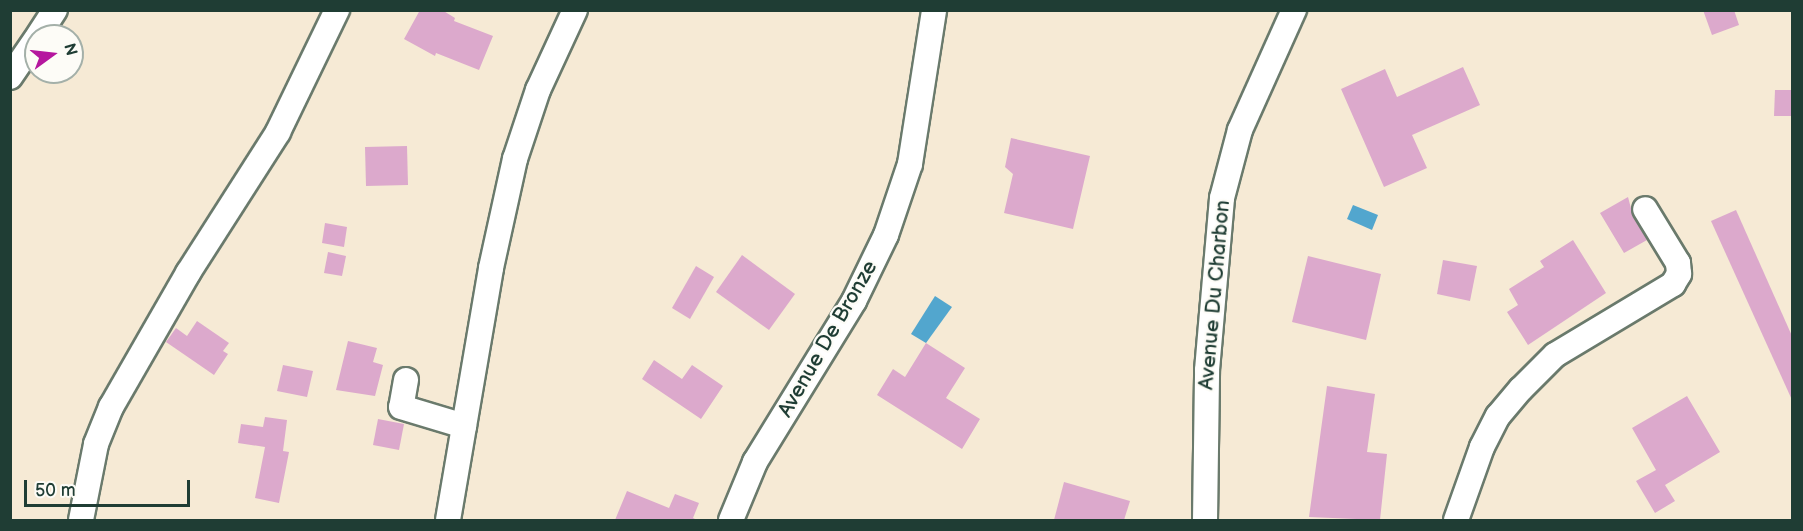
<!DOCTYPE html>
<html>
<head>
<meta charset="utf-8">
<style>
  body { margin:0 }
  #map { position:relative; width:1803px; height:531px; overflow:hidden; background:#f6ead5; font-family:"Balsamiq Sans",sans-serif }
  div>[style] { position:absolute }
  .water>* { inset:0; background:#52a6ce }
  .building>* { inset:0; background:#dca9cc }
  .roads { filter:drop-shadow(2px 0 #6a7a6c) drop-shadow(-2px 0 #6a7a6c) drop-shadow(0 2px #6a7a6c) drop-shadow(0 -2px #6a7a6c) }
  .street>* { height:24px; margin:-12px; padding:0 12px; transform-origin:12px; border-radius:12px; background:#fff }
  span { translate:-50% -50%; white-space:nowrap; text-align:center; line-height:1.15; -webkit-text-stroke:4.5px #fdfcf7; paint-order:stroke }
  .street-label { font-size:21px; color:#1f3d34 }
  .frame { position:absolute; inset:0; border:12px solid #1f3d34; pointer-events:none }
  .north { position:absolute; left:24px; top:24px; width:60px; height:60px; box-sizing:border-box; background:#fdfcf7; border:2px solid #a4b0a9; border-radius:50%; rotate:75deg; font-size:16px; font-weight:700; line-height:24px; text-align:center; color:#1f3d34 }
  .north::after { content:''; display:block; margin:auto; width:21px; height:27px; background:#b5179e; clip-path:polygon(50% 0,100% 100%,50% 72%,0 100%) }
  .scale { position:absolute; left:24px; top:480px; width:166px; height:27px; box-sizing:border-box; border:3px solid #1f3d34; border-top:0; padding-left:8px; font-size:18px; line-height:21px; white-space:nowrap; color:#1f3d34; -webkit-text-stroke:4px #fdfcf7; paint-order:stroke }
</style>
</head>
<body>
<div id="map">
  <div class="water">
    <i style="clip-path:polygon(1353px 205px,1378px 215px,1372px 230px,1347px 219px)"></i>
    <i style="clip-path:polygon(935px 296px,952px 307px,926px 343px,911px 334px)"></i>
  </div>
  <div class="building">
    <i style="clip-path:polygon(420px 10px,442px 10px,455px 18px,454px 21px,493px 36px,479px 70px,436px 53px,435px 56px,404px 39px)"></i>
    <i style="clip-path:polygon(1703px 10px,1734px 10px,1739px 25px,1712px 35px)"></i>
    <i style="clip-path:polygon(1463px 67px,1480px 105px,1412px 135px,1427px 168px,1384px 187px,1341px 89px,1385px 69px,1397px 97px)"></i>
    <i style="clip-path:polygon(1775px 90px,1792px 90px,1792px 116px,1774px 116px)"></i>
    <i style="clip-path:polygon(1011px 138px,1090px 156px,1073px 229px,1004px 213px,1013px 174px,1005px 167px)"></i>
    <i style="clip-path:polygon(407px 146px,408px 185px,366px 186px,365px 147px)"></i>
    <i style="clip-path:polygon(1628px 197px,1633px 216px,1647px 240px,1624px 253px,1600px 213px)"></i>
    <i style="clip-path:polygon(1736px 210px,1792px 336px,1792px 400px,1711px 221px)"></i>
    <i style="clip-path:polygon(325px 223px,347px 227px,344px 247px,322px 243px)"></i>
    <i style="clip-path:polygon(1573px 240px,1606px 293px,1528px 345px,1507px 312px,1518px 305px,1509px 289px,1544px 267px,1540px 261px)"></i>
    <i style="clip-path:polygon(328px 252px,346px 256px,342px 276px,324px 273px)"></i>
    <i style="clip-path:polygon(742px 255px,795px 294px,769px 330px,716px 292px)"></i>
    <i style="clip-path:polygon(1308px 256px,1381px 274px,1366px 340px,1292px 322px)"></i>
    <i style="clip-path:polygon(1443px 260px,1477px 266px,1470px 301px,1437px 294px)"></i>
    <i style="clip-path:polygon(696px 266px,714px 277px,690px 319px,672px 308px)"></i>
    <i style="clip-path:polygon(197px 321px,229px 343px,223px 351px,228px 354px,214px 375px,166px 342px,176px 328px,187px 336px)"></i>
    <i style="clip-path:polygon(348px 341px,377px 348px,373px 362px,383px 365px,375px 396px,336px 390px)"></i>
    <i style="clip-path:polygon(926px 343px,965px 368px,946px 398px,980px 419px,962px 449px,877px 395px,893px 369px,905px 377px)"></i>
    <i style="clip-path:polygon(654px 360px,682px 379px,692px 365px,723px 386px,701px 419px,642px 379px)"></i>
    <i style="clip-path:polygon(283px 365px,313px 371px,307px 397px,277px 391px)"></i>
    <i style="clip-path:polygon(1327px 386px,1375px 394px,1367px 452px,1387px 454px,1380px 520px,1309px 517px)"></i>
    <i style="clip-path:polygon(1687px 396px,1720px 452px,1665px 485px,1675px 501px,1655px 513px,1636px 481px,1656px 470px,1632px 428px)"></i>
    <i style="clip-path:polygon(265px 417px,287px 420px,283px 451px,289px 452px,279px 503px,255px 498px,265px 447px,238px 443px,241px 424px,263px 427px)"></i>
    <i style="clip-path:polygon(378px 419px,404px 424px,399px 450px,373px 445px)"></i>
    <i style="clip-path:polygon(1064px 482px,1130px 501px,1124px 520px,1054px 520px)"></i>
    <i style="clip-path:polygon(627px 491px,669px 508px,675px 494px,699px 503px,693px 518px,697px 520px,615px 520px)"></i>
  </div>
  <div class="roads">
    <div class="street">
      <i style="left:38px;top:36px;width:31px;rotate:-57deg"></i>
      <i style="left:10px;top:77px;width:46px;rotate:-55.6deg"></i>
      <i style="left:406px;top:380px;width:27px;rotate:100deg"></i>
      <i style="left:401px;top:407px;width:66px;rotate:16.8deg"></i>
      <i style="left:81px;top:520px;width:77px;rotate:-78.8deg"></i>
      <i style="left:96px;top:444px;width:40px;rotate:-68deg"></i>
      <i style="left:111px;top:407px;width:155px;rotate:-60.1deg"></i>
      <i style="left:188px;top:273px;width:167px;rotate:-57.4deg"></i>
      <i style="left:278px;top:132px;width:136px;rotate:-64.2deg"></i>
      <i style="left:448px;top:520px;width:256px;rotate:-80.3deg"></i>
      <i style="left:491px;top:268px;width:112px;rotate:-77.6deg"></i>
      <i style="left:515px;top:159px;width:73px;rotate:-71.6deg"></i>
      <i style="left:538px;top:90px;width:88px;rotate:-65.2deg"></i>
      <i style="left:731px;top:520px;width:63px;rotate:-67.5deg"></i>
      <i style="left:755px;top:462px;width:189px;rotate:-58.4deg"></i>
      <i style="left:854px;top:301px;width:73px;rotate:-64.1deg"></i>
      <i style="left:886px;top:235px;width:75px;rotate:-71.3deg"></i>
      <i style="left:910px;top:164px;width:156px;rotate:-81.1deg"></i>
      <i style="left:1205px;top:520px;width:150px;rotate:-89.2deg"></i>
      <i style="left:1207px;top:370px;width:173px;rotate:-85deg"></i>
      <i style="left:1222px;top:198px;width:70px;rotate:-75.2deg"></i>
      <i style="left:1240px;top:130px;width:132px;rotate:-65.8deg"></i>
      <i style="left:1456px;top:520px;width:77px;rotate:-70.4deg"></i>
      <i style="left:1482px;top:447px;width:35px;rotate:-63deg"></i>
      <i style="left:1498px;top:416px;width:35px;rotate:-50deg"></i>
      <i style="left:1521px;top:389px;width:48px;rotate:-45deg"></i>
      <i style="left:1555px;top:355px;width:138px;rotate:-31deg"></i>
      <i style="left:1673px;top:284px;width:12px;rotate:-59deg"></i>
      <i style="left:1679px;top:274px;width:11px;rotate:-95deg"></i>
      <i style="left:1678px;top:263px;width:63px;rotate:-121.4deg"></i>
    </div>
  </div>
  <div class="street-label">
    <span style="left:1215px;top:295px;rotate:-85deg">Avenue Du Charbon</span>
    <span style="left:828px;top:339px;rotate:-60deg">Avenue De Bronze</span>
  </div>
  <div class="frame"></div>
  <div class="north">N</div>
  <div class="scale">50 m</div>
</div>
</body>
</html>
